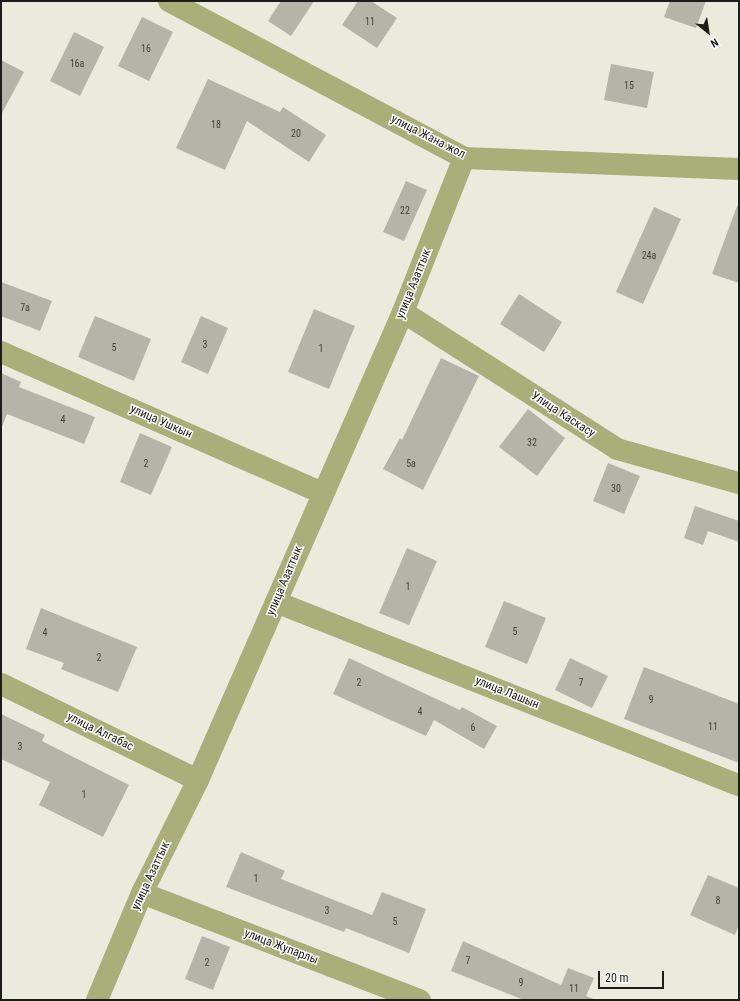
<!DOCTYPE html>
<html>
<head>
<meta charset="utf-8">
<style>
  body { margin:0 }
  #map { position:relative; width:740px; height:1001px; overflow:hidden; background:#eaebdd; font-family:"Roboto Condensed",sans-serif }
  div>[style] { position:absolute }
  .building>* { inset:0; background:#b4b5a8 }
  .minor>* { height:22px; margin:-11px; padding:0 11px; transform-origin:11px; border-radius:11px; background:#aaae78 }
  span { translate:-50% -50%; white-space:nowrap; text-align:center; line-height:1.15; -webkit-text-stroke:3px #fff; paint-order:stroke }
  .number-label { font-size:10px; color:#42433c }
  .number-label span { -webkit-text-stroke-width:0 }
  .street-label { font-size:12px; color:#1c1d18 }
  .frame { position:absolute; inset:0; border:2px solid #1c1d18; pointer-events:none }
  .north { position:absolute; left:688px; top:12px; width:40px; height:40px; -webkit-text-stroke:3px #fff; paint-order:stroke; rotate:150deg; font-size:11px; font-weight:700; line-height:16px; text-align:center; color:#1c1d18 }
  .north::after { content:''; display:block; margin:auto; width:14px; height:18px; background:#1c1d18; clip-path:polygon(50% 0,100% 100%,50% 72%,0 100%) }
  .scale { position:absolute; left:598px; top:971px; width:66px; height:18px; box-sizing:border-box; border:2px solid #1c1d18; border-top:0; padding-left:5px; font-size:12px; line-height:14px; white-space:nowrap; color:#1c1d18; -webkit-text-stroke:3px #fff; paint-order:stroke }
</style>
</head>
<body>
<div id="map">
  <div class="building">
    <i style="clip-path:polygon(281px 1px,314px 1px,291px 36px,268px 21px)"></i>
    <i style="clip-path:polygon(358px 1px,371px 1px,397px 18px,377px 48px,342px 25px)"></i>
    <i style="clip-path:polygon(670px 1px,706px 1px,696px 28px,664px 17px)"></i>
    <i style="clip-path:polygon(142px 17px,173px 32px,149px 81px,118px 66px)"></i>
    <i style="clip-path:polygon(74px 32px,104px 47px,80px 96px,50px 81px)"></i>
    <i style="clip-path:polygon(1px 60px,24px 72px,1px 115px)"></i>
    <i style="clip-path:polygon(611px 64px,654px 72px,647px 108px,604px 100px)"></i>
    <i style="clip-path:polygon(208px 79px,280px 112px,283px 107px,326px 135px,309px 162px,247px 121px,225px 170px,176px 148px)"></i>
    <i style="clip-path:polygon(406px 181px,427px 190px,404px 241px,383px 232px)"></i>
    <i style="clip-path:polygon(737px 206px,739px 206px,739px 283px,712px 274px)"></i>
    <i style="clip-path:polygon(654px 207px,681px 219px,643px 304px,616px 292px)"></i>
    <i style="clip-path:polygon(1px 282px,52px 301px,40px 331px,1px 316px)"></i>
    <i style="clip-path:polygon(519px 294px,562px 322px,544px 352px,500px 324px)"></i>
    <i style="clip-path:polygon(314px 309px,355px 326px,329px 389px,288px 372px)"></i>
    <i style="clip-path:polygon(95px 316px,151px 339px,134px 381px,78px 357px)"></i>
    <i style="clip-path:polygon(201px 316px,228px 328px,208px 374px,181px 362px)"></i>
    <i style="clip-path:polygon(441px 358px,479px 376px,423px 490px,383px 469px,400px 438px,402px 440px)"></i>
    <i style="clip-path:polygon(1px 373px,21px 382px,19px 387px,95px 417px,84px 444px,7px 414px,1px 429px)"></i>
    <i style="clip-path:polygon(528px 409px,565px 438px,537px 476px,499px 447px)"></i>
    <i style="clip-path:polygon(140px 433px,172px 447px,151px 495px,120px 482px)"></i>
    <i style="clip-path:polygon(608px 463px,640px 476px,624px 514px,593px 501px)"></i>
    <i style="clip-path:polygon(695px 506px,739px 521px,739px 542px,708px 531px,703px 545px,684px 538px)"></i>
    <i style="clip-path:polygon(407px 548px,437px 561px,409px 625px,379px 613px)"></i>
    <i style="clip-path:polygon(504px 601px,546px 618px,527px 664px,485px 647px)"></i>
    <i style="clip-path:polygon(41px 608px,137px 647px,118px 692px,61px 669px,64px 663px,26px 649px)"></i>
    <i style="clip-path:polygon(349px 658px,460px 710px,462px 707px,497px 726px,484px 749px,434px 720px,426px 736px,333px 694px)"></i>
    <i style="clip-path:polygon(570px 658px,608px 676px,592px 708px,555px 690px)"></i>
    <i style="clip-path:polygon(644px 667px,739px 704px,739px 763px,624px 719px)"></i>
    <i style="clip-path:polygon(1px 714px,45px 735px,42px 741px,129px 785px,103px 837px,39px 805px,50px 782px,1px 759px)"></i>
    <i style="clip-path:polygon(241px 852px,285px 871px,281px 879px,372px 915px,382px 892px,426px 909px,409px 953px,346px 928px,344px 932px,226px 887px)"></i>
    <i style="clip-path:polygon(708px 875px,739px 888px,739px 925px,735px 935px,690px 915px)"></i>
    <i style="clip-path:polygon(202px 936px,230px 947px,213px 990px,185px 979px)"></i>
    <i style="clip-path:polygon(463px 941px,561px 985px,568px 968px,594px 978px,586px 996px,596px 1000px,524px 1000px,451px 971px)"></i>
  </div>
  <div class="minor">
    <i style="left:169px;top:1px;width:334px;rotate:28deg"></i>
    <i style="left:464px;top:158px;width:275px;rotate:2.3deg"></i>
    <i style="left:403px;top:312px;width:254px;rotate:32.6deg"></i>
    <i style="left:617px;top:449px;width:127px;rotate:15.6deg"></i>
    <i style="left:1px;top:352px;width:351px;rotate:23.7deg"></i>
    <i style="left:276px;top:602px;width:498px;rotate:21.6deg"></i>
    <i style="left:1px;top:684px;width:219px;rotate:26deg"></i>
    <i style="left:142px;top:893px;width:298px;rotate:21.1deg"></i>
    <i style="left:97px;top:1000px;width:116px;rotate:-67.2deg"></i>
    <i style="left:142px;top:893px;width:126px;rotate:-63.6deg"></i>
    <i style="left:198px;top:780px;width:511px;rotate:-66.34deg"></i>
    <i style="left:403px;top:312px;width:166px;rotate:-68.4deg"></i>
  </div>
  <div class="number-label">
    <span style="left:370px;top:22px">11</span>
    <span style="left:146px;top:49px">16</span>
    <span style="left:77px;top:64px">16а</span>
    <span style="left:629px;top:86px">15</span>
    <span style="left:216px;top:125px">18</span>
    <span style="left:296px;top:134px">20</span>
    <span style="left:405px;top:211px">22</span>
    <span style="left:649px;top:256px">24а</span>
    <span style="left:25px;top:308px">7а</span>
    <span style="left:205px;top:345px">3</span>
    <span style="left:114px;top:348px">5</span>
    <span style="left:321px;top:349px">1</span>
    <span style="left:63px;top:420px">4</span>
    <span style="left:532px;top:443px">32</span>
    <span style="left:146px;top:464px">2</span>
    <span style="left:411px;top:464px">5а</span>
    <span style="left:616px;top:489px">30</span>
    <span style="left:408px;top:587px">1</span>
    <span style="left:515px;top:632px">5</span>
    <span style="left:45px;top:633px">4</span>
    <span style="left:99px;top:658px">2</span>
    <span style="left:359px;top:683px">2</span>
    <span style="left:581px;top:683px">7</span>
    <span style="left:651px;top:700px">9</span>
    <span style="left:420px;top:712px">4</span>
    <span style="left:713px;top:727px">11</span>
    <span style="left:473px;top:728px">6</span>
    <span style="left:20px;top:747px">3</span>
    <span style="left:84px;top:795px">1</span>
    <span style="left:256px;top:879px">1</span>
    <span style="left:718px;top:901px">8</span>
    <span style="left:327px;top:911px">3</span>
    <span style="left:395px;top:922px">5</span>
    <span style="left:468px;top:961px">7</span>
    <span style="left:207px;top:963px">2</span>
    <span style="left:521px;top:983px">9</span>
    <span style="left:574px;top:989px">11</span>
  </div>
  <div class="street-label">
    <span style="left:428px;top:137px;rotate:27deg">улица Жана жол</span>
    <span style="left:414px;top:284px;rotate:-68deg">улица Азаттык</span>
    <span style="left:563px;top:415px;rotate:33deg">Улица Каскасу</span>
    <span style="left:161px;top:422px;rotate:24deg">улица Ушкын</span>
    <span style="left:285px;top:581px;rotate:-67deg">улица Азаттык</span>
    <span style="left:507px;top:693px;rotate:22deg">улица Лашын</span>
    <span style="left:100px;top:732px;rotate:26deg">улица Алгабас</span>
    <span style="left:151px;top:876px;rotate:-65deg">улица Азаттык</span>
    <span style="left:281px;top:947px;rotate:21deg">улица Жупарлы</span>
  </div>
  <div class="frame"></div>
  <div class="north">N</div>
  <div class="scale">20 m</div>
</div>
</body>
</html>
